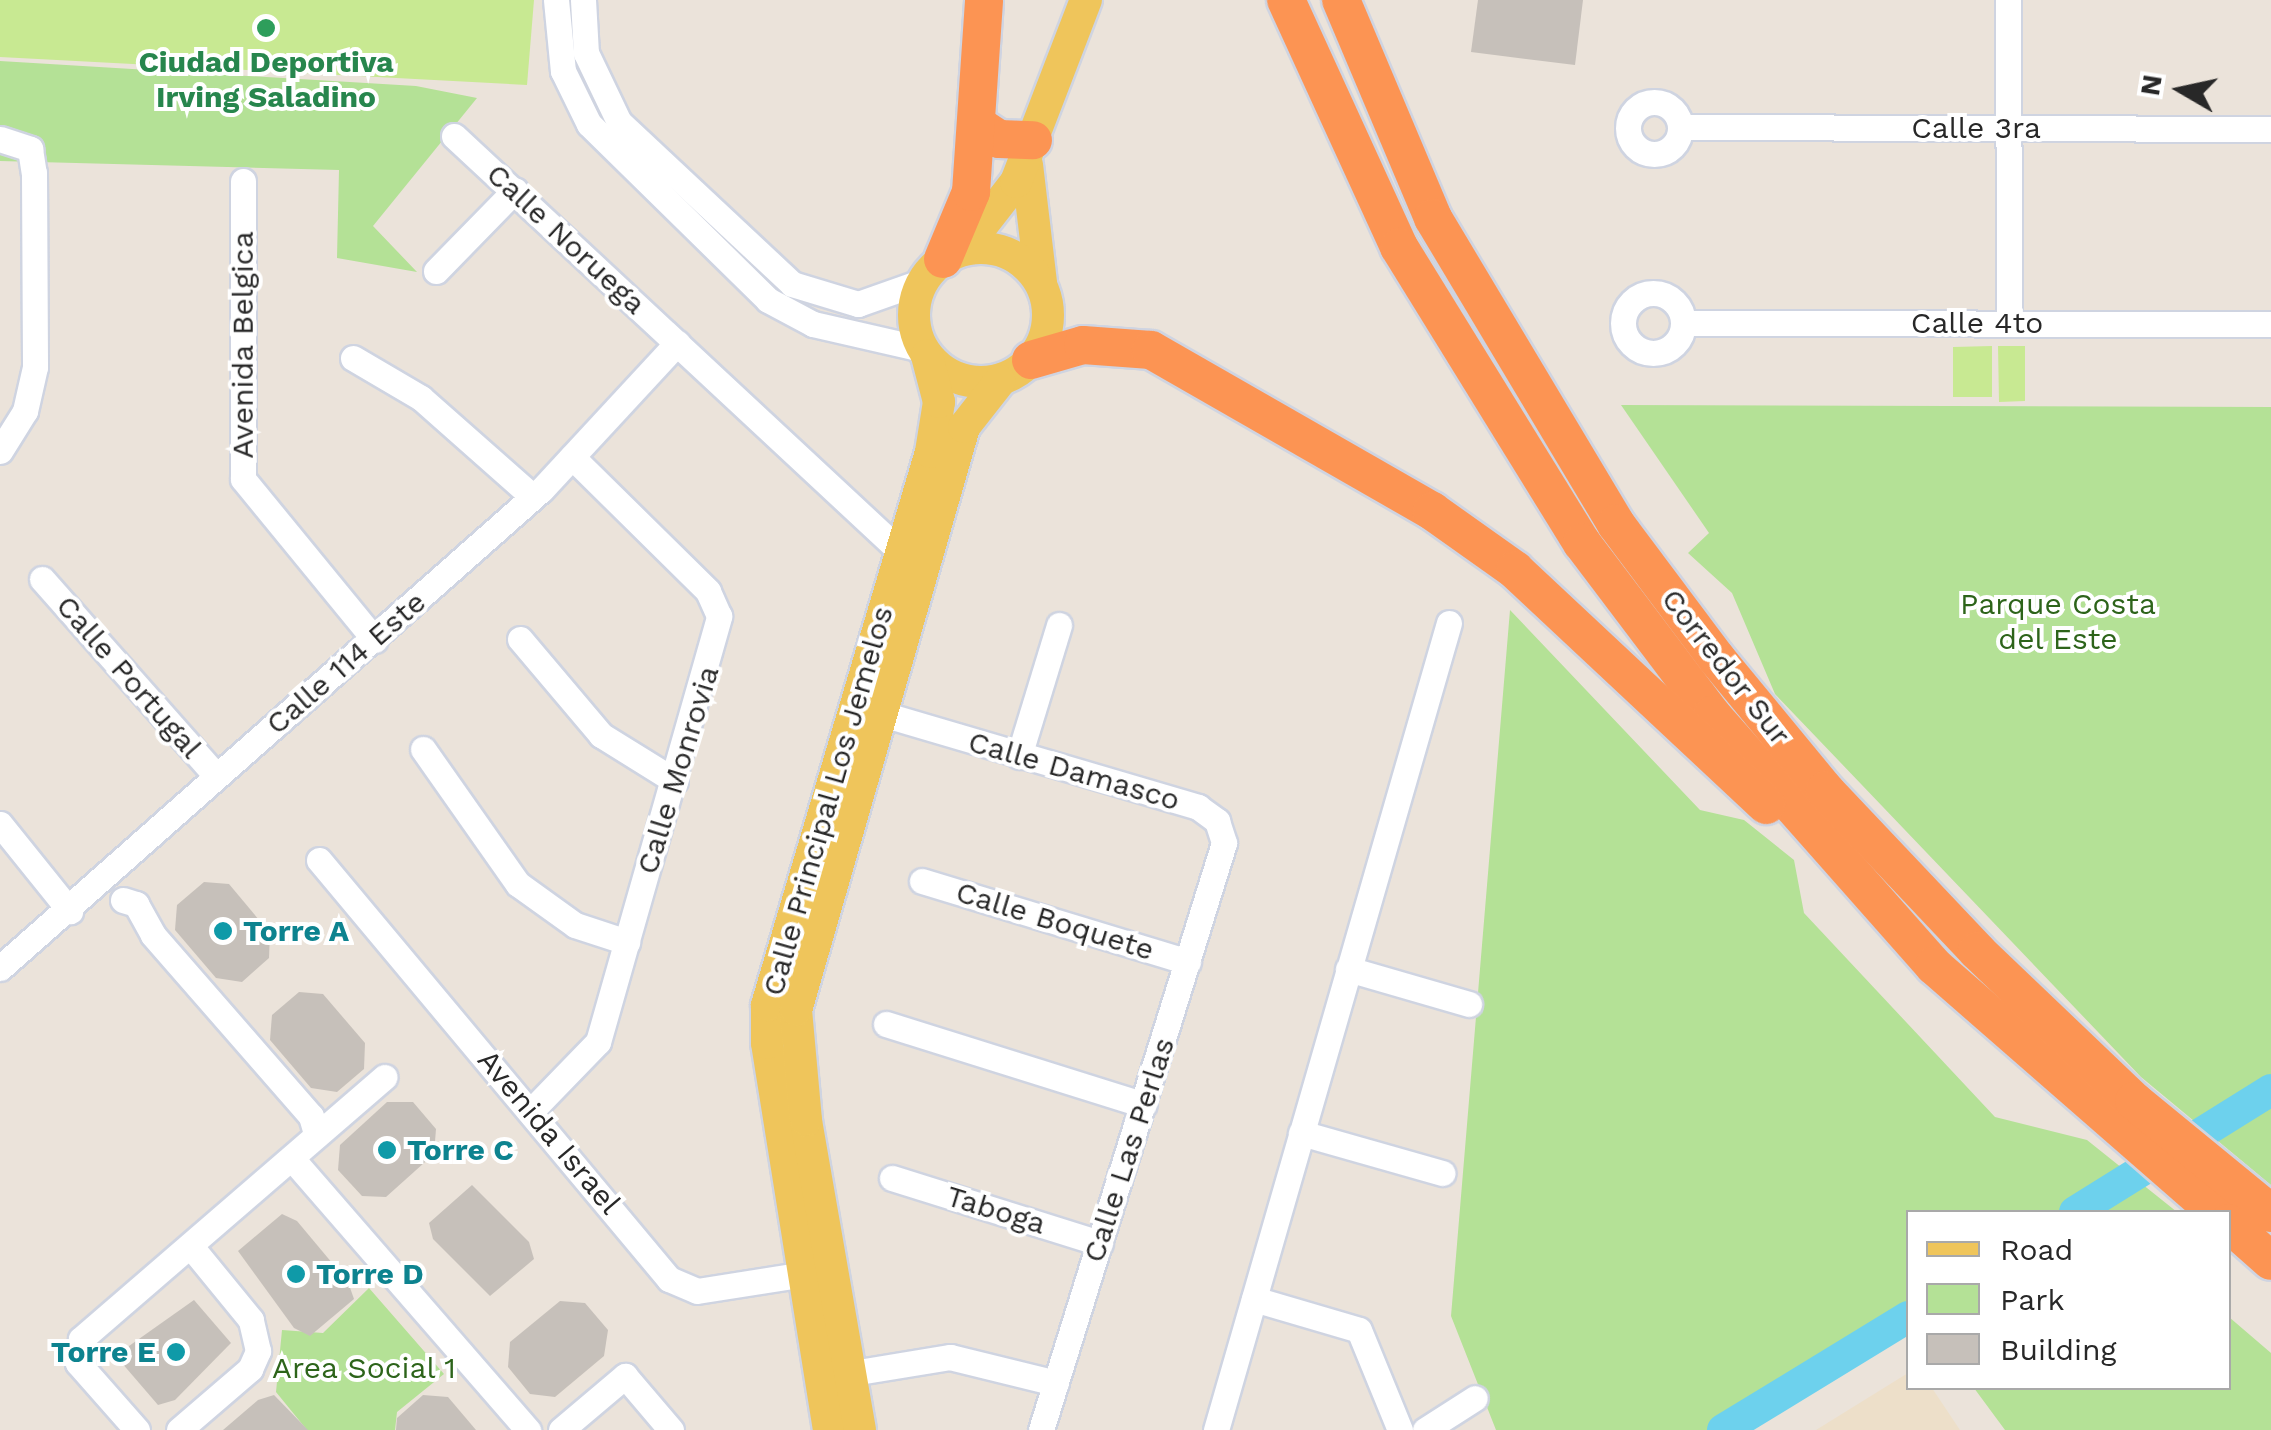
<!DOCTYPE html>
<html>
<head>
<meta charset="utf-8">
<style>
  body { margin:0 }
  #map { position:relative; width:2271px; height:1430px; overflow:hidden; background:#ebe3da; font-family:"Work Sans",sans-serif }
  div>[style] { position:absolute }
  .education>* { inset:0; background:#eddfc9 }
  .green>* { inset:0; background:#b4e196 }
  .pitch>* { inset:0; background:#c8e992 }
  .river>* { height:32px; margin:-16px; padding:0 16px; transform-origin:16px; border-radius:16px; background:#6dd1ed }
  .building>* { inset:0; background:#c6c0ba }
  .roads { filter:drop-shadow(2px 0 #cfd4e1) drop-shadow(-2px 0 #cfd4e1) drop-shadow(0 2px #cfd4e1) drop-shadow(0 -2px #cfd4e1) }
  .minor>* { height:25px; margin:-12.5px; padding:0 12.5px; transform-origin:12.5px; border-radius:12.5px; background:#fff }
  .minor>.ring { margin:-12.5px; padding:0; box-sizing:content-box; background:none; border:25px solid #fff; border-radius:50% }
  .major>* { height:32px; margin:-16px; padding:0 16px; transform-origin:16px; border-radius:16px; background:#efc55b }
  .major>.ring { margin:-16px; padding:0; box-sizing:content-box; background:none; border:32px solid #efc55b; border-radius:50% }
  .highway>* { height:38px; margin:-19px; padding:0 19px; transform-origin:19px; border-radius:19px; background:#fc9453 }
  .dots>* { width:28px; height:28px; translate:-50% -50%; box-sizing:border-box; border:5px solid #fff; border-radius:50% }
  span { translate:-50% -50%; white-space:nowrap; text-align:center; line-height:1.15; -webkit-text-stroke:8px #fff; paint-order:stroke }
  .leisure-label { font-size:30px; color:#27864d; font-weight:700 }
  .street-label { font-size:30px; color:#282828 }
  .park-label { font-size:30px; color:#2d641a }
  .culture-label { font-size:30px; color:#0d838f; font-weight:700 }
  .left { translate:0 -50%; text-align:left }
  .right { translate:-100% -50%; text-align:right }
  .legend { position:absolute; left:1906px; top:1210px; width:325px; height:180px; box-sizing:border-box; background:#fff; border:2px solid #a9a9a9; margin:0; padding:12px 18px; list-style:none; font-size:30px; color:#282828 }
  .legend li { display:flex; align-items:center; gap:20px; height:50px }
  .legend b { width:50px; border:2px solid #a9a9a9 }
  .north { position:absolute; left:2131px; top:40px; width:100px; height:100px; -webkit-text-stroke:8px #fff; paint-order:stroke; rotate:279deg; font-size:28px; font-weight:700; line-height:40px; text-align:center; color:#282828 }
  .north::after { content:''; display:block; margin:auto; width:35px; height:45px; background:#282828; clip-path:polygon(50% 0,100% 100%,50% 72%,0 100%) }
</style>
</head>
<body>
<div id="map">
  <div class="education">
    <i style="clip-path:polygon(1908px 1373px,1908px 1388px,1932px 1388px,1960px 1430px,1816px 1430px)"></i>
  </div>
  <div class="green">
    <i style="clip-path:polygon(0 61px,416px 86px,477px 98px,373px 226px,417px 272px,337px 258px,339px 170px,0 161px)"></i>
    <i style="clip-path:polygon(1621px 405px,2271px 407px,2271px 1185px,2141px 1077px,1775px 694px,1732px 593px,1688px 553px,1709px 533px)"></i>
    <i style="clip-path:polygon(1510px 610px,1700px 810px,1744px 820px,1794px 860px,1804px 913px,1995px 1117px,2087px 1140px,2177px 1212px,1908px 1212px,1908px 1337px,1896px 1318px,1714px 1430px,1496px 1430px,1451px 1316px)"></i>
    <i style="clip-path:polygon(369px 1288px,444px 1374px,397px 1412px,395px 1430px,307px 1430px,276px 1392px,282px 1330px,323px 1333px)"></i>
    <i style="clip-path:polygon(2229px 1317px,2271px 1353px,2271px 1430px,2005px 1430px,1974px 1388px,2228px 1388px)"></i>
  </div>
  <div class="pitch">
    <i style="clip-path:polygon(0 0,534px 0,527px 85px,0 57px)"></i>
    <i style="clip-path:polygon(1992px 346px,1992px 397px,1953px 397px,1953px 347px)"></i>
    <i style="clip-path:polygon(1998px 346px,2025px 346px,2025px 401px,1999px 402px)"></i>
  </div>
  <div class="river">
    <i style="left:2075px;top:1212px;width:231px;rotate:-31.9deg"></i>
    <i style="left:1723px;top:1430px;width:217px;rotate:-31.4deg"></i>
  </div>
  <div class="building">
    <i style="clip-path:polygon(1478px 0,1583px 0,1575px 65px,1471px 52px)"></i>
    <i style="clip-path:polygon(204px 882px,229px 884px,270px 933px,269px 958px,242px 982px,216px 978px,175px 930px,177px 905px)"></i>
    <i style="clip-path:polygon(299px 992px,323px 994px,365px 1043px,364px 1069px,337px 1092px,311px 1088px,270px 1040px,272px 1015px)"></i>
    <i style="clip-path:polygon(387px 1102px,413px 1102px,436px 1129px,434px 1154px,386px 1197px,362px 1196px,338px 1170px,340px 1145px)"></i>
    <i style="clip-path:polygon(472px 1185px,529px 1242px,534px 1259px,490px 1296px,433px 1239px,429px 1223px)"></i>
    <i style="clip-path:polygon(282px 1214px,297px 1221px,348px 1282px,354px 1299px,310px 1336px,294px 1328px,238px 1251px)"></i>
    <i style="clip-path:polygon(194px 1300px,231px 1343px,175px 1400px,158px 1405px,121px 1362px,129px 1346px)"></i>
    <i style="clip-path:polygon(560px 1301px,585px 1303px,608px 1330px,604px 1356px,555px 1397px,530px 1394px,508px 1367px,510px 1342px)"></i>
    <i style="clip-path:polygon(274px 1395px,308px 1430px,223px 1430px,258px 1400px)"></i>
    <i style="clip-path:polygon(423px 1395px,448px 1397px,476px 1430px,396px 1430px,397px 1418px)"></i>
  </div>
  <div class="roads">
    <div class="minor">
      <i style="left:556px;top:0;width:71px;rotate:84.4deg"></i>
      <i style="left:563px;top:71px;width:59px;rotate:63.9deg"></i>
      <i style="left:589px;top:124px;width:251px;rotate:44.5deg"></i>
      <i style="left:768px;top:300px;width:51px;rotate:28.1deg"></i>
      <i style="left:813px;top:324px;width:112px;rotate:12.9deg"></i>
      <i style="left:583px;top:0;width:53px;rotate:86.8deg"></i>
      <i style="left:586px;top:53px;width:76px;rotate:64.4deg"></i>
      <i style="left:619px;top:122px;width:237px;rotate:43.1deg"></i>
      <i style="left:792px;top:284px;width:69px;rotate:16.9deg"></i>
      <i style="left:858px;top:304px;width:69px;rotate:-19.5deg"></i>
      <i style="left:2008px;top:0;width:323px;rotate:89.8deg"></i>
      <i class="ring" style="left:1628px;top:102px;width:27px;height:27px"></i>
      <i style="left:1680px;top:127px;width:591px;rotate:0.19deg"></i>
      <i style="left:454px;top:136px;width:611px;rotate:42.94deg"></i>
      <i style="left:901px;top:552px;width:13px;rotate:4deg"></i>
      <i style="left:0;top:139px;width:32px;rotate:18deg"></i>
      <i style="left:30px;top:149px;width:24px;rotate:81deg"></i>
      <i style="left:34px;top:173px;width:194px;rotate:89.7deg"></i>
      <i style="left:35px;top:367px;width:45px;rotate:102.8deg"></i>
      <i style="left:25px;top:411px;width:47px;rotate:122deg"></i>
      <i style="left:243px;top:181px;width:298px;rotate:90deg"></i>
      <i style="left:243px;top:479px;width:208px;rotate:50.7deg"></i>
      <i style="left:436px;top:271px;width:113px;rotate:-45.7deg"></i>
      <i class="ring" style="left:1623px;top:293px;width:35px;height:35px"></i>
      <i style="left:1683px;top:323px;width:588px;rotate:0.1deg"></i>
      <i style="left:353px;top:358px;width:79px;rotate:30.5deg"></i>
      <i style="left:421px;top:398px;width:149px;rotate:41.5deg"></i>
      <i style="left:42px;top:579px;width:263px;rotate:48.5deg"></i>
      <i style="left:520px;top:639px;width:126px;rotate:49.8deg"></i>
      <i style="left:601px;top:735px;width:87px;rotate:31.9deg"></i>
      <i style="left:879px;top:713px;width:333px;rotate:16.4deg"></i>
      <i style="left:1198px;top:807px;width:24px;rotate:36deg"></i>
      <i style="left:1217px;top:821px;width:23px;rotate:72deg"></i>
      <i style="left:1224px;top:843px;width:615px;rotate:107.32deg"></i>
      <i style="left:423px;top:749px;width:165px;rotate:54.9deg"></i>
      <i style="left:518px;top:884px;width:70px;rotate:35.7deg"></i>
      <i style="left:575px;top:925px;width:55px;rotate:18.1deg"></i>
      <i style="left:1019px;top:756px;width:137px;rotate:-73deg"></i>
      <i style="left:0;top:824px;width:112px;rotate:51.2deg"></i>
      <i style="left:319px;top:860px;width:546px;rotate:50.13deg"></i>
      <i style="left:669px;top:1279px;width:30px;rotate:23deg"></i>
      <i style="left:697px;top:1291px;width:123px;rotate:-8.9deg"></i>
      <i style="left:922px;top:881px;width:278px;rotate:16.9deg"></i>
      <i style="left:123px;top:900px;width:14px;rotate:17deg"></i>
      <i style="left:136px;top:904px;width:35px;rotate:61deg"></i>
      <i style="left:153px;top:935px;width:240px;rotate:48.9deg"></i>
      <i style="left:311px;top:1116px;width:19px;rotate:74deg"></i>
      <i style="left:0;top:968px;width:723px;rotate:-41.47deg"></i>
      <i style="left:542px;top:489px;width:199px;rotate:-47.2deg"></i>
      <i style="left:1348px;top:969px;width:126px;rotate:16.1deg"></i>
      <i style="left:886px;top:1024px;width:270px;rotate:17.4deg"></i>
      <i style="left:532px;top:1110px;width:95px;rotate:-45.9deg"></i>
      <i style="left:598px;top:1042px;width:443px;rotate:-74.1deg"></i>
      <i style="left:719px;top:616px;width:27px;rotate:-114deg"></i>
      <i style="left:708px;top:591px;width:191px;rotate:-135.4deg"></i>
      <i style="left:1301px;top:1133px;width:147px;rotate:15.8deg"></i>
      <i style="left:294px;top:1161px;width:357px;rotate:49deg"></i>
      <i style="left:892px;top:1178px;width:218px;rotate:17.4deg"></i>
      <i style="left:1254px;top:1299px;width:109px;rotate:16.4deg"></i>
      <i style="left:1359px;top:1330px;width:108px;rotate:67.7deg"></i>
      <i style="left:834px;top:1376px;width:118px;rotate:-9.3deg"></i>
      <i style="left:950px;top:1357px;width:109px;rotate:13.8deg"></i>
      <i style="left:137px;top:1430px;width:89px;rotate:-131.4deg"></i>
      <i style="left:78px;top:1363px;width:24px;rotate:-83deg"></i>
      <i style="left:81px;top:1339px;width:401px;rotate:-40.8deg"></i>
      <i style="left:179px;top:1430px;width:94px;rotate:-40.7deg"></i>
      <i style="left:250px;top:1369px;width:20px;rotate:-66deg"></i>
      <i style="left:258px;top:1351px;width:32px;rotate:-103deg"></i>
      <i style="left:251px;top:1320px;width:93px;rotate:-129.3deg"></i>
      <i style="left:561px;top:1430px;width:84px;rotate:-40.2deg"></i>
      <i style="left:625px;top:1376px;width:71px;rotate:49.6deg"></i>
      <i style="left:1216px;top:1430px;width:840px;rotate:-73.9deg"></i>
      <i style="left:1425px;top:1430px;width:59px;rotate:-32.6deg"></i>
    </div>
    <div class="major">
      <i style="left:1027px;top:165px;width:119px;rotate:83.2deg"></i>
      <i class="ring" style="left:914px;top:248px;width:102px;height:102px"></i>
      <i style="left:963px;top:250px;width:86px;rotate:-52.1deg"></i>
      <i style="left:1016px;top:182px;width:195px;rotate:-69deg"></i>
      <i style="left:829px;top:1430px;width:392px;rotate:-99.1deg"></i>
      <i style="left:767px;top:1043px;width:38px;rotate:-90deg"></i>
      <i style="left:767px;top:1005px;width:577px;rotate:-73.48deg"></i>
      <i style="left:931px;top:452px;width:51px;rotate:-80.9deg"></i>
      <i style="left:939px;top:402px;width:48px;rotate:-104.6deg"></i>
      <i style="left:860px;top:1430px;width:315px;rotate:-99.9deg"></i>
      <i style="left:806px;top:1120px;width:110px;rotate:-95.2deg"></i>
      <i style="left:796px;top:1010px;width:607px;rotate:-73.92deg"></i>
      <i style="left:964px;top:427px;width:58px;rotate:-52deg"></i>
    </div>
    <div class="highway">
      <i style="left:1286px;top:0;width:272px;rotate:65.4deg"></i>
      <i style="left:1399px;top:247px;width:348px;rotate:58.3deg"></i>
      <i style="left:1582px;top:543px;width:216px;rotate:52.9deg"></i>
      <i style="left:1712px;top:715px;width:335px;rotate:48.5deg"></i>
      <i style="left:1934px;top:966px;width:374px;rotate:41.1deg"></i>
      <i style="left:1341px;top:0;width:237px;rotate:67.1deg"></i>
      <i style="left:1433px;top:218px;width:357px;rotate:59.1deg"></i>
      <i style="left:1616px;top:524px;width:169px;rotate:53.2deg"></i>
      <i style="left:1717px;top:659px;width:170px;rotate:50.5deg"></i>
      <i style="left:1825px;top:790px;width:221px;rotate:46.6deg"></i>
      <i style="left:1977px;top:951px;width:217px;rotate:43.7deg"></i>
      <i style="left:2134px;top:1101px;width:177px;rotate:39.3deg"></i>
      <i style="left:979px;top:126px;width:24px;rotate:33deg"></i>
      <i style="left:999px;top:139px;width:34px;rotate:2deg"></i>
      <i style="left:943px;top:259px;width:73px;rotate:-67.3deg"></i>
      <i style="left:971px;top:192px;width:192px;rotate:-86.1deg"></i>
      <i style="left:1031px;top:360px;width:54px;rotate:-16.1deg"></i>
      <i style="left:1083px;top:345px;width:68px;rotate:4.2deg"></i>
      <i style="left:1151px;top:350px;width:324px;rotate:29.8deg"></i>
      <i style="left:1432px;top:511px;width:102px;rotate:35.4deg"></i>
      <i style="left:1515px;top:570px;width:344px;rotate:43.1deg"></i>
      <i style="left:2228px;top:1223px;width:57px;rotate:41.5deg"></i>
    </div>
  </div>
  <div class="dots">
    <i style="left:266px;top:28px;background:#2e9e5b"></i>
    <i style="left:223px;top:931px;background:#0f9aa8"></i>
    <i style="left:387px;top:1150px;background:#0f9aa8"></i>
    <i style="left:296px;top:1274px;background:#0f9aa8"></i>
    <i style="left:176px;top:1352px;background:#0f9aa8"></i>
  </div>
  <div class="leisure-label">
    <span style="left:266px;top:79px">Ciudad Deportiva<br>Irving Saladino</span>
  </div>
  <div class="street-label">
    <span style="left:1976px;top:128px">Calle 3ra</span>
    <span style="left:566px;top:239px;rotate:43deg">Calle Noruega</span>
    <span style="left:1977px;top:323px">Calle 4to</span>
    <span style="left:243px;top:345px;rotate:-90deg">Avenida Belgica</span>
    <span style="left:346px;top:663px;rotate:-41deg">Calle 114 Este</span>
    <span style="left:1726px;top:667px;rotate:52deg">Corredor Sur</span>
    <span style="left:129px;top:677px;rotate:49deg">Calle Portugal</span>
    <span style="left:678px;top:770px;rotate:-73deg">Calle Monrovia</span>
    <span style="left:1074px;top:771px;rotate:16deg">Calle Damasco</span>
    <span style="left:828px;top:801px;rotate:-74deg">Calle Principal Los Jemelos</span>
    <span style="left:1055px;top:921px;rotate:17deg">Calle Boquete</span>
    <span style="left:549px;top:1132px;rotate:50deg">Avenida Israel</span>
    <span style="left:1129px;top:1150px;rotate:-72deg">Calle Las Perlas</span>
    <span style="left:996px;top:1210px;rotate:17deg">Taboga</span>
  </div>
  <div class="park-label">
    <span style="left:2058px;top:621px">Parque Costa<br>del Este</span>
    <span style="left:364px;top:1368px">Area Social 1</span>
  </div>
  <div class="culture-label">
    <span class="left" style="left:243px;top:931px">Torre A</span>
    <span class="left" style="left:407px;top:1150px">Torre C</span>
    <span class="left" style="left:316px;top:1274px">Torre D</span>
    <span class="right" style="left:156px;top:1352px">Torre E</span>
  </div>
  <ul class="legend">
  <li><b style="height:12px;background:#efc55b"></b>Road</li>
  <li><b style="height:28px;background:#b4e196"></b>Park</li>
  <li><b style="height:28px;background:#c6c0ba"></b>Building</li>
  </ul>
  <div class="north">N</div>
</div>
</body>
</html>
